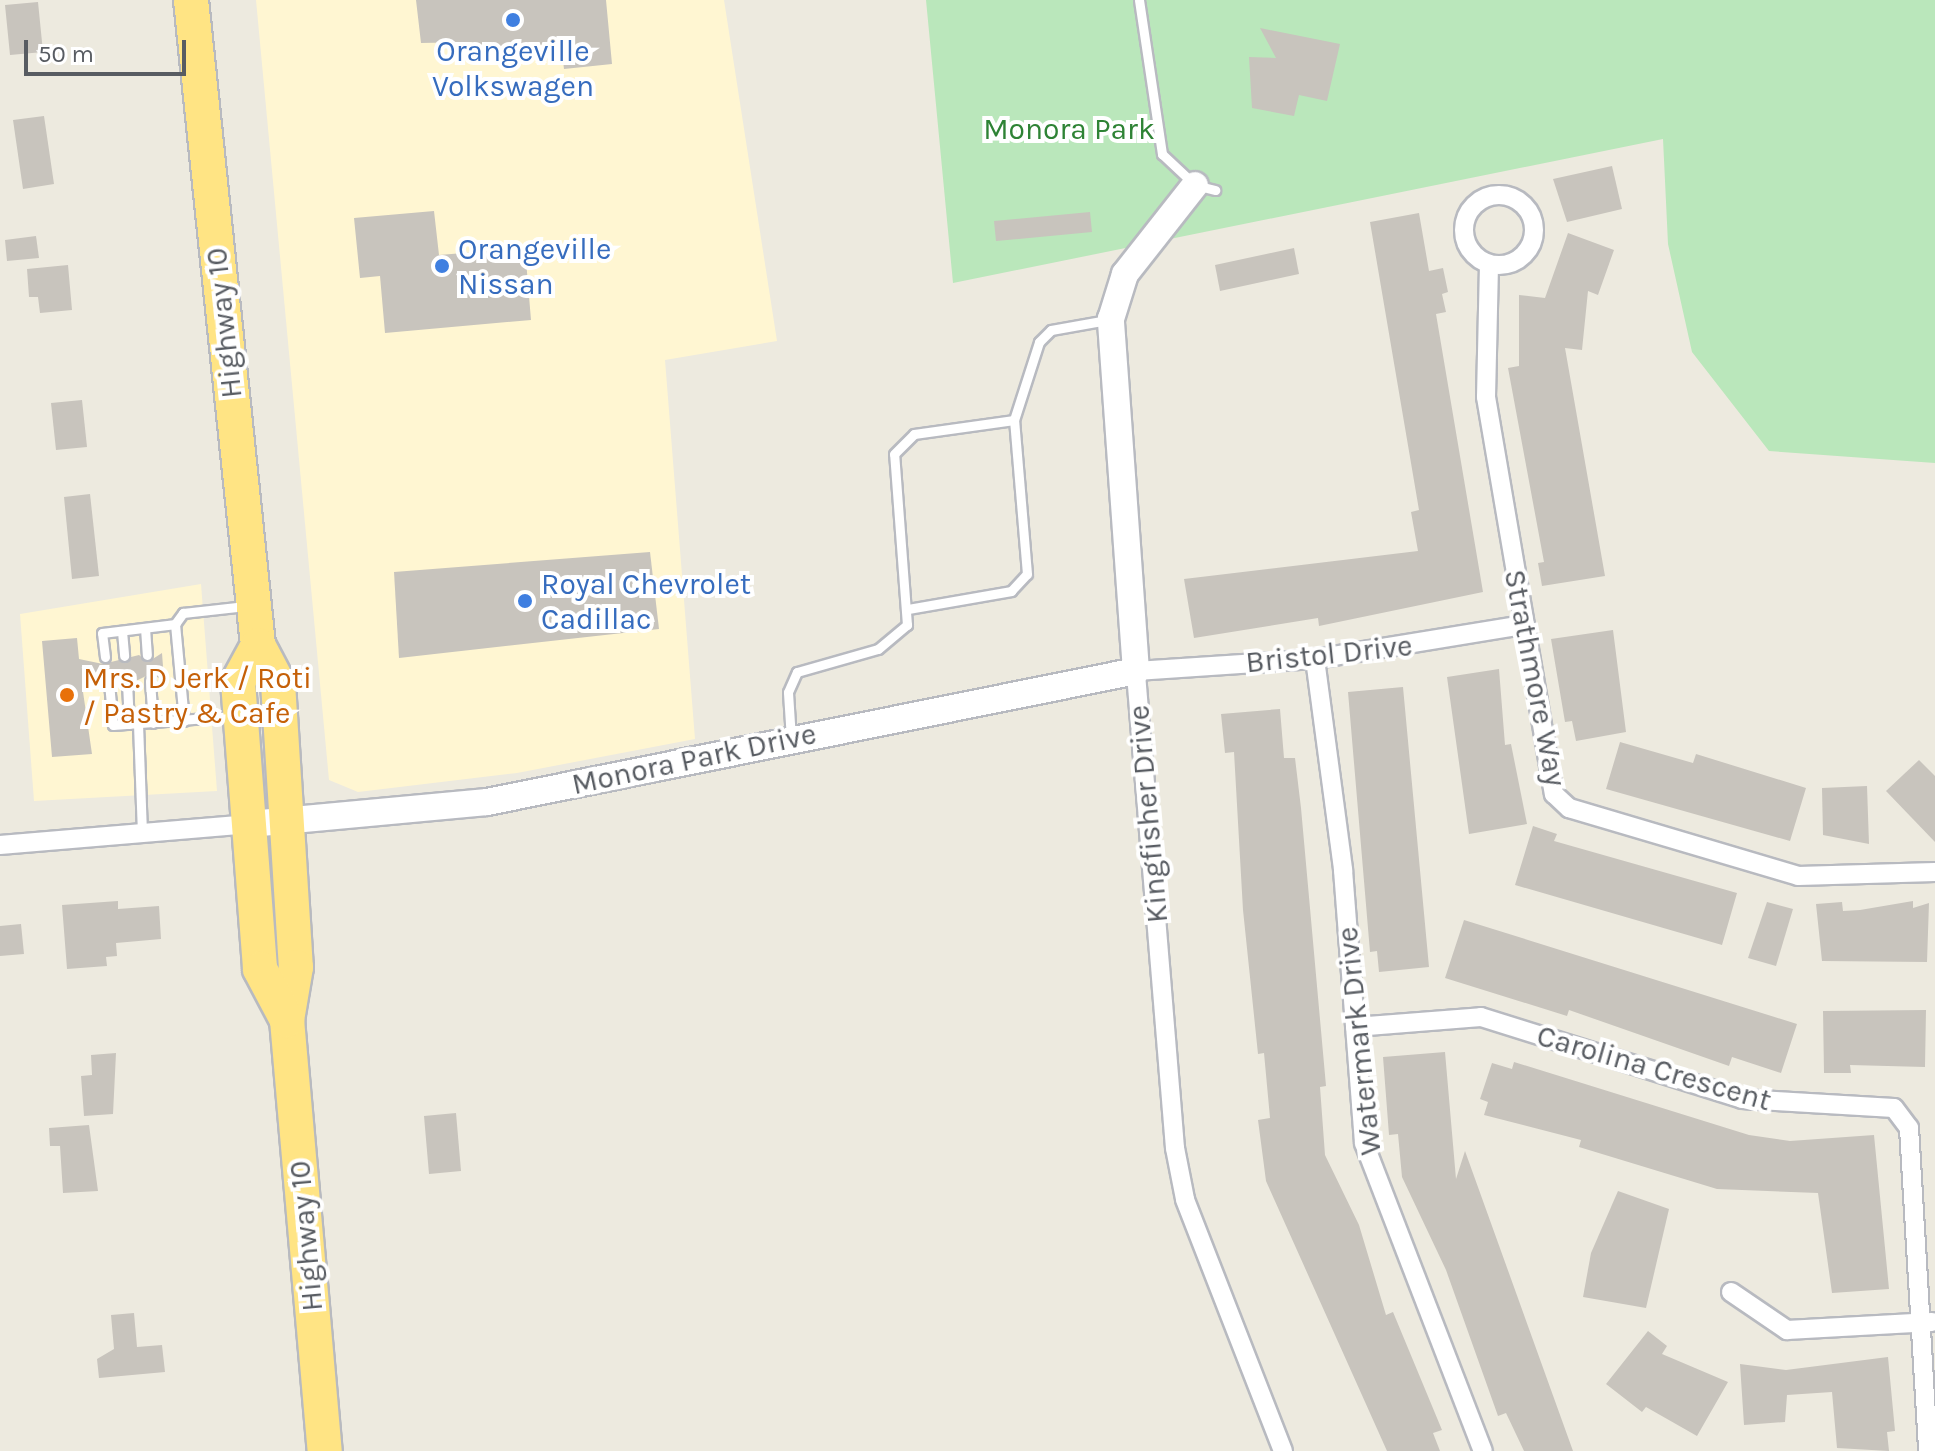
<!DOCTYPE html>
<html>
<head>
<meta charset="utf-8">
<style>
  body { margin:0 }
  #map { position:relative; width:1935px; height:1451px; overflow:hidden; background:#edeadf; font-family:Karla,sans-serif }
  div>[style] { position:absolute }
  .commercial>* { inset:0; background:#fff6d2 }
  .green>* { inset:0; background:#bae7bb }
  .building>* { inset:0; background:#c8c4bd }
  .roads { filter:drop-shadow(2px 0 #b8bac0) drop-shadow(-2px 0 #b8bac0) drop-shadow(0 2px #b8bac0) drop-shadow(0 -2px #b8bac0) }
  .lane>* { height:9px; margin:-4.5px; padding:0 4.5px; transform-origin:4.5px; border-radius:4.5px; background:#fff }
  .street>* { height:18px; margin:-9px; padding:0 9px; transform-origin:9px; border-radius:9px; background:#fff }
  .street>.ring { margin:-9px; padding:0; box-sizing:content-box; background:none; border:18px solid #fff; border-radius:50% }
  .secondary>* { height:26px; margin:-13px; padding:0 13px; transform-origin:13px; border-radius:13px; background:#fff }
  .highway>* { height:34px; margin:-17px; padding:0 17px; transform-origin:17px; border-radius:17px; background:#ffe484 }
  .dots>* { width:22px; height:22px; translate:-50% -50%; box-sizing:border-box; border:4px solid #fff; border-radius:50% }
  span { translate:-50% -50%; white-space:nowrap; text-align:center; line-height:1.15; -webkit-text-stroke:8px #fff; paint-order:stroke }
  .shop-label { font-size:30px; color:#366cbe }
  .left { translate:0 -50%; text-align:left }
  .park-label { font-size:30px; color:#2e8335 }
  .street-label { font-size:30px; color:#585c62 }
  .food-label { font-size:30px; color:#c56008 }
  .scale { position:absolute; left:24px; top:40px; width:162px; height:36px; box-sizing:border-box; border:4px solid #585c62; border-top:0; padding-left:10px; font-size:24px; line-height:28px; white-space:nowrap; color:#585c62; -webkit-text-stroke:6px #fff; paint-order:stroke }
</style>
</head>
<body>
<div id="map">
  <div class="commercial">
    <i style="clip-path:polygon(256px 0,724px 0,777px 341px,665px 360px,695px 739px,517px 773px,358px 792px,329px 780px)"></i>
    <i style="clip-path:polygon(201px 584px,217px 791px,34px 801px,20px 614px)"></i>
  </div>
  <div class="green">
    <i style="clip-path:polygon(926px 0,1935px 0,1935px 463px,1769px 451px,1692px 352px,1668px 244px,1663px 139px,953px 283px)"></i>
  </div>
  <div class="building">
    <i style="clip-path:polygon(416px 0,606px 0,612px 64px,564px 69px,561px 43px,473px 52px,472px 42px,421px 43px)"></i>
    <i style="clip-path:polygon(38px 2px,43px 52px,10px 55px,5px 5px)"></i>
    <i style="clip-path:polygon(1260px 28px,1340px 44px,1327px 101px,1299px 95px,1294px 116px,1252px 108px,1249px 57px,1276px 58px)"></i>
    <i style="clip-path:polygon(44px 116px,54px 184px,23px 189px,13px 120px)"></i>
    <i style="clip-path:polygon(1612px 166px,1622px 209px,1567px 222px,1553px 179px)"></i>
    <i style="clip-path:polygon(434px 211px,439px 255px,525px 248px,531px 320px,385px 333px,380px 276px,360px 278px,354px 218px)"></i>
    <i style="clip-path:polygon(1090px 212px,1092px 232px,996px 241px,994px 221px)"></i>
    <i style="clip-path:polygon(1419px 213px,1429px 271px,1443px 268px,1448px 292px,1442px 294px,1446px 312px,1436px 314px,1483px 592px,1319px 626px,1318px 618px,1194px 638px,1184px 579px,1418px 551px,1411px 512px,1419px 510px,1370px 222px)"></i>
    <i style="clip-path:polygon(1568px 233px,1614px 250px,1598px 295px,1588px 291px,1582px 350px,1565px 348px,1605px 576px,1542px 586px,1538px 563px,1544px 562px,1508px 368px,1519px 366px,1519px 295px,1545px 298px)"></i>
    <i style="clip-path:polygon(36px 236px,39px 258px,7px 261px,5px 240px)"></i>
    <i style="clip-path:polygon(1294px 248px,1299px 274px,1220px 291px,1215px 265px)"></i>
    <i style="clip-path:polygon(68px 265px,72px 310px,40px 313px,38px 297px,29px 297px,27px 269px)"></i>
    <i style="clip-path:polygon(82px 400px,87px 447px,56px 450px,51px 403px)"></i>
    <i style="clip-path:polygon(90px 494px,99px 576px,72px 579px,64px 497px)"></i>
    <i style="clip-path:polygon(650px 552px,659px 629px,399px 658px,394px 572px)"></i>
    <i style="clip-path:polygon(1613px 630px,1626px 732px,1576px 741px,1572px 721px,1565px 722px,1551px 639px)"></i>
    <i style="clip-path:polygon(77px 638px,79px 659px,103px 664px,139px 655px,148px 662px,162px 653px,164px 680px,150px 674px,134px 682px,126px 675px,117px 683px,109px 676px,82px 685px,92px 754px,52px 757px,42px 641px)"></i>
    <i style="clip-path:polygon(1499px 669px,1505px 745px,1511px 744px,1527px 824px,1469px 834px,1447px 677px)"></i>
    <i style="clip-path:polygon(1403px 687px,1429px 967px,1379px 972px,1377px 951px,1370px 952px,1348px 692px)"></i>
    <i style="clip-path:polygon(1280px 709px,1284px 758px,1295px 758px,1301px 808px,1326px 1086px,1320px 1087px,1325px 1155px,1359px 1225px,1386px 1315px,1393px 1312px,1442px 1430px,1433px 1433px,1440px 1451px,1387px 1451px,1266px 1181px,1258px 1120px,1270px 1118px,1264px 1053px,1258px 1054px,1243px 910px,1234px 752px,1225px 753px,1221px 714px)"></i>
    <i style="clip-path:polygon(1620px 742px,1693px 763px,1696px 754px,1806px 788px,1790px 841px,1606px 789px)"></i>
    <i style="clip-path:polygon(1919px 760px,1935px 776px,1935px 842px,1886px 791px)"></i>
    <i style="clip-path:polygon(1867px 786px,1869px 844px,1823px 835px,1822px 788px)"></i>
    <i style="clip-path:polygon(1533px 826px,1557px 834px,1554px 841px,1737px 893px,1722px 945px,1515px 885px)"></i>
    <i style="clip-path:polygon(118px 901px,118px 909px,159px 906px,161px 939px,116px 943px,117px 956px,106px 957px,107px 966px,67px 969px,62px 905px)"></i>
    <i style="clip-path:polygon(1913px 901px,1913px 908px,1929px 903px,1927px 962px,1822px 961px,1816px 904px,1842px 902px,1843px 911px,1860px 910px)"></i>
    <i style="clip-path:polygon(1767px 902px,1793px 909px,1776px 966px,1748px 958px)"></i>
    <i style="clip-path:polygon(1464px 920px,1797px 1024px,1781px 1073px,1732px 1057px,1729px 1066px,1569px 1010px,1567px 1016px,1445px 978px)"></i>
    <i style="clip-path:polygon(21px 924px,24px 954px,0 956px,0 926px)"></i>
    <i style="clip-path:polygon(1926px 1010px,1925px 1067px,1850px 1065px,1851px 1073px,1824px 1073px,1823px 1011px)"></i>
    <i style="clip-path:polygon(1445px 1052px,1456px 1179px,1465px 1151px,1573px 1451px,1524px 1451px,1506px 1413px,1498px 1416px,1446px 1270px,1402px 1177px,1398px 1134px,1389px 1135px,1383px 1057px)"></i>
    <i style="clip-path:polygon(116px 1053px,113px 1114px,84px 1116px,81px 1076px,92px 1075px,91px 1055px)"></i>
    <i style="clip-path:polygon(1514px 1062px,1749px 1135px,1790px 1141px,1874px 1135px,1889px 1289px,1832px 1293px,1818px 1193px,1717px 1189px,1579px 1147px,1581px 1140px,1484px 1115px,1488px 1102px,1480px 1099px,1492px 1063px,1512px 1069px)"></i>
    <i style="clip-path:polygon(456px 1113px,461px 1171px,429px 1174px,424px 1116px)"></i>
    <i style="clip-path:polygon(89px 1125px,98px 1191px,63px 1193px,60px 1146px,50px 1146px,49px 1128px)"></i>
    <i style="clip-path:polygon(1618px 1191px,1669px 1209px,1646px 1308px,1583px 1297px,1591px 1253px)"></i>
    <i style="clip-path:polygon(134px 1313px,137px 1347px,162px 1345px,165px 1372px,99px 1378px,97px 1359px,114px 1349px,111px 1315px)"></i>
    <i style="clip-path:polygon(1648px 1331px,1667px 1346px,1662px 1354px,1728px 1382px,1697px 1436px,1646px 1407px,1642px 1412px,1606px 1384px)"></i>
    <i style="clip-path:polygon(1888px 1357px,1895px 1431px,1887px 1432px,1889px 1451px,1837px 1448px,1832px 1392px,1787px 1395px,1785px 1422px,1744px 1425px,1740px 1364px,1786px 1370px)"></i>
  </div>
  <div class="roads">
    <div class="lane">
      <i style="left:1139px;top:0;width:156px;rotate:81.5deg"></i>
      <i style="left:1162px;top:154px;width:45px;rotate:43.2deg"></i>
      <i style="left:1195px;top:185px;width:21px;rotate:14deg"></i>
      <i style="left:908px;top:609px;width:105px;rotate:-9.9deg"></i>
      <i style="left:1011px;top:591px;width:23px;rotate:-47deg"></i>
      <i style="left:1027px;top:574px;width:155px;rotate:-94.8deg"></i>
      <i style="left:145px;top:628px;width:27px;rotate:86deg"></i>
      <i style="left:122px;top:631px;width:25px;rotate:85deg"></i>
      <i style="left:105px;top:657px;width:24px;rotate:-97deg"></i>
      <i style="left:102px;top:633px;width:74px;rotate:-7deg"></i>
      <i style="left:150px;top:681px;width:42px;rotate:85.9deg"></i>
      <i style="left:127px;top:682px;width:42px;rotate:87.3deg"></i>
      <i style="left:109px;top:683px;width:42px;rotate:84.6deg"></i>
      <i style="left:113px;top:725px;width:121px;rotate:-4.3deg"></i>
      <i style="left:184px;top:721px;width:97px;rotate:-95.3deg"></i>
      <i style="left:175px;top:624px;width:14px;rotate:-54deg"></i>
      <i style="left:183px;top:613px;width:63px;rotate:-6.3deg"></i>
      <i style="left:138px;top:724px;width:109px;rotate:87.9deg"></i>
      <i style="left:791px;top:739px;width:47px;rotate:-93.7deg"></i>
      <i style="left:788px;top:692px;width:22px;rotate:-66deg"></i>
      <i style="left:797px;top:672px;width:84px;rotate:-15.9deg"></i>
      <i style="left:878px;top:649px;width:38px;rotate:-40deg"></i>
      <i style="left:907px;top:625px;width:171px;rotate:-94.3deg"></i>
      <i style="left:894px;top:454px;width:28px;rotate:-45deg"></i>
      <i style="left:914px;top:434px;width:101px;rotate:-8deg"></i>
      <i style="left:1014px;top:420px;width:82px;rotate:-72.2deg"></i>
      <i style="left:1039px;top:342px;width:17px;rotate:-45deg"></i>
      <i style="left:1051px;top:330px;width:57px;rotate:-10.1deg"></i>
    </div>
    <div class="street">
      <i class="ring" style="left:1464px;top:195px;width:52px;height:52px"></i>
      <i style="left:1489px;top:265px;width:132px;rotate:91.3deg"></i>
      <i style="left:1486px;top:397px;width:403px;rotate:80.3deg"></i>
      <i style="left:1554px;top:794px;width:21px;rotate:43deg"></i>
      <i style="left:1569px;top:808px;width:239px;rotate:16.5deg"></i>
      <i style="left:1798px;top:876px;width:137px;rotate:-1.7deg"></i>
      <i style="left:1315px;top:659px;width:213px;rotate:82.4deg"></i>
      <i style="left:1343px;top:870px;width:274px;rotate:85.6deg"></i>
      <i style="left:1364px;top:1143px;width:330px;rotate:68.9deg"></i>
      <i style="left:0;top:845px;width:251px;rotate:-4.8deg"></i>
      <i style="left:1355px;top:1027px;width:126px;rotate:-4.5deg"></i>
      <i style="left:1481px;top:1017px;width:274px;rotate:17.4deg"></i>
      <i style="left:1742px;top:1099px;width:152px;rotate:3.4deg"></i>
      <i style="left:1894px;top:1108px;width:25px;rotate:53deg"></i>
      <i style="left:1909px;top:1128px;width:324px;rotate:86.6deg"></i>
      <i style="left:1731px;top:1292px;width:68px;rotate:34.2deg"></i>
      <i style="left:1787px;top:1330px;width:145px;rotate:-3.2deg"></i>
      <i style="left:1283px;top:1451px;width:270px;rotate:-111.3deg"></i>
      <i style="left:1185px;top:1199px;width:52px;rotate:-101.1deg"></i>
      <i style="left:1175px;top:1148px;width:479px;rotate:-94.7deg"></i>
      <i style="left:1136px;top:671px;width:179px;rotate:-3.8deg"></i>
      <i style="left:1315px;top:659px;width:210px;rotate:-9.3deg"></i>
    </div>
    <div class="secondary">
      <i style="left:250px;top:824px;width:238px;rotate:-5.3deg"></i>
      <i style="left:487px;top:802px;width:662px;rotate:-11.41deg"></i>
      <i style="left:1136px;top:671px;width:353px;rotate:-94.1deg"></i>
      <i style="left:1111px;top:319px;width:47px;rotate:-72.7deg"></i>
      <i style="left:1125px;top:274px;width:113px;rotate:-51.8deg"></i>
    </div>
    <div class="highway">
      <i style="left:191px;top:0;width:648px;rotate:84.07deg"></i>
      <i style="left:258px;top:645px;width:43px;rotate:62.2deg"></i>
      <i style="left:278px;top:683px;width:285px;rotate:86.4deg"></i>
      <i style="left:296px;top:967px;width:54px;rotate:99.6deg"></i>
      <i style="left:287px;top:1020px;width:433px;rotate:85deg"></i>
      <i style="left:258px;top:645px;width:42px;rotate:118.4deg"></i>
      <i style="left:238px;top:682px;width:288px;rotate:85.6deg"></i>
      <i style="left:260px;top:969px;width:58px;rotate:62.1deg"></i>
    </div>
  </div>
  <div class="dots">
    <i style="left:513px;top:20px;background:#3f7fe0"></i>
    <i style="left:442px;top:266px;background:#3f7fe0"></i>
    <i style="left:525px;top:601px;background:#3f7fe0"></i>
    <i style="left:67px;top:695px;background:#e8710a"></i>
  </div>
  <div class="shop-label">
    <span style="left:513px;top:68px">Orangeville<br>Volkswagen</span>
    <span class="left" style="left:458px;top:266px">Orangeville<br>Nissan</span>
    <span class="left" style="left:541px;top:601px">Royal Chevrolet<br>Cadillac</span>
  </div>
  <div class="park-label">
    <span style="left:1069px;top:129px">Monora Park</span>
  </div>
  <div class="street-label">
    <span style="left:224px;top:323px;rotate:-96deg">Highway 10</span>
    <span style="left:1329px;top:654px;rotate:-6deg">Bristol Drive</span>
    <span style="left:1535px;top:678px;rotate:79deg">Strathmore Way</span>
    <span style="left:694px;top:759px;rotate:-12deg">Monora Park Drive</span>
    <span style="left:1148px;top:814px;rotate:-95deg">Kingfisher Drive</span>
    <span style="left:1359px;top:1041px;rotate:-96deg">Watermark Drive</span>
    <span style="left:1654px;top:1068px;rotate:16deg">Carolina Crescent</span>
    <span style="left:306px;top:1236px;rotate:-95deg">Highway 10</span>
  </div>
  <div class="food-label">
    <span class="left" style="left:83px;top:695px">Mrs. D Jerk / Roti<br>/ Pastry &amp; Cafe</span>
  </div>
  <div class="scale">50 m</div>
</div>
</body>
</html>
